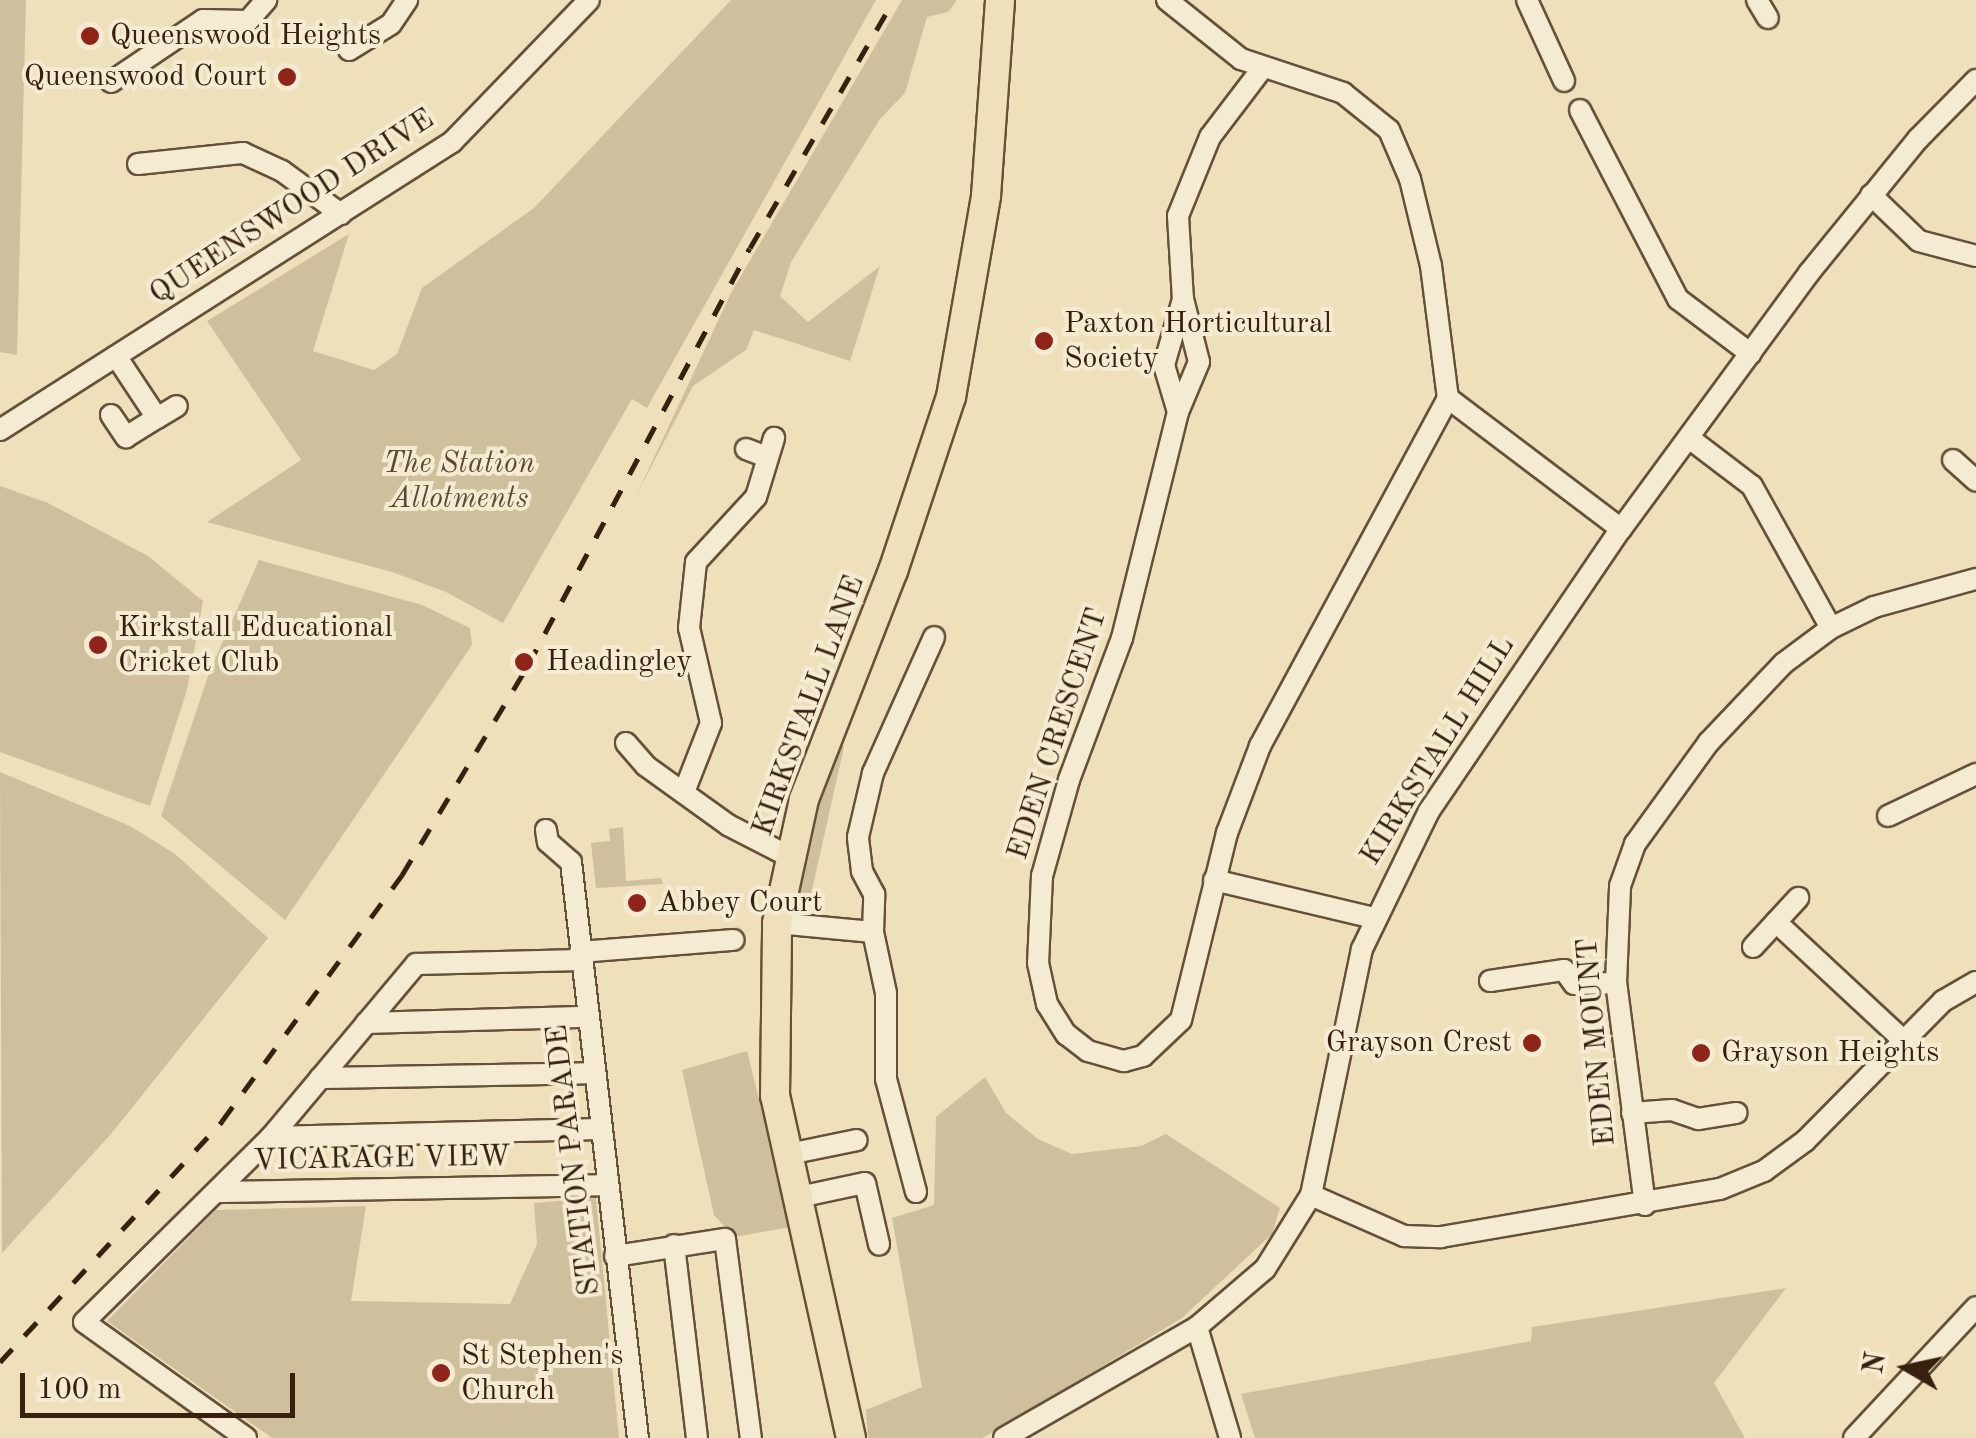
<!DOCTYPE html>
<html>
<head>
<meta charset="utf-8">
<style>
  body { margin:0 }
  #map { position:relative; width:1976px; height:1438px; overflow:hidden; background:#eee0ba; font-family:"Old Standard TT",serif }
  div>[style] { position:absolute }
  .green>* { inset:0; background:#cfc09d }
  .roads { filter:drop-shadow(2px 0 #655139) drop-shadow(-2px 0 #655139) drop-shadow(0 2px #655139) drop-shadow(0 -2px #655139) }
  .minor>* { height:20px; margin:-10px; padding:0 10px; transform-origin:10px; border-radius:10px; background:#f4ebd2 }
  .major>* { height:28px; margin:-14px; padding:0 14px; transform-origin:14px; border-radius:14px; background:#eee0ba }
  .rail>* { height:5px; margin-top:-2.5px; transform-origin:0; background:repeating-linear-gradient(90deg,#37210e 0 18px,transparent 0 36px) }
  .dots>* { width:28px; height:28px; translate:-50% -50%; box-sizing:border-box; border:5px solid #f4ebd2; border-radius:50% }
  span { translate:-50% -50%; white-space:nowrap; text-align:center; line-height:1.15; -webkit-text-stroke:8px #f4ebd2; paint-order:stroke }
  .poi-label { font-size:30px; color:#37210e }
  .left { translate:0 -50%; text-align:left }
  .right { translate:-100% -50%; text-align:right }
  .street-label { font-size:30px; color:#37210e }
  .park-label { font-size:30px; color:#5d4932; font-style:italic }
  .north { position:absolute; left:1856px; top:1318px; width:100px; height:100px; -webkit-text-stroke:8px #f4ebd2; paint-order:stroke; rotate:279deg; font-size:28px; font-weight:700; line-height:40px; text-align:center; color:#37210e }
  .north::after { content:''; display:block; margin:auto; width:35px; height:45px; background:#37210e; clip-path:polygon(50% 0,100% 100%,50% 72%,0 100%) }
  .scale { position:absolute; left:20px; top:1373px; width:275px; height:45px; box-sizing:border-box; border:5px solid #37210e; border-top:0; padding-left:12px; font-size:30px; line-height:35px; white-space:nowrap; color:#37210e; -webkit-text-stroke:8px #f4ebd2; paint-order:stroke }
</style>
</head>
<body>
<div id="map">
  <div class="green">
    <i style="clip-path:polygon(0 0,26px 0,17px 355px,0 352px)"></i>
    <i style="clip-path:polygon(731px 0,876px 0,647px 408px,632px 399px,503px 623px,446px 592px,392px 572px,207px 522px,301px 460px,207px 321px,349px 234px,313px 351px,374px 370px,397px 354px,422px 288px,534px 208px)"></i>
    <i style="clip-path:polygon(902px 0,957px 0,948px 12px,927px 17px,905px 93px,880px 119px,791px 262px,780px 296px,808px 322px,880px 266px,850px 361px,754px 330px,746px 350px,693px 386px,636px 496px,731px 293px)"></i>
    <i style="clip-path:polygon(0 486px,48px 503px,148px 556px,203px 601px,187px 690px,150px 806px,0 752px)"></i>
    <i style="clip-path:polygon(259px 560px,422px 605px,470px 628px,472px 645px,285px 920px,161px 816px,209px 673px)"></i>
    <i style="clip-path:polygon(839px 741px,844px 747px,808px 908px,796px 889px,811px 817px)"></i>
    <i style="clip-path:polygon(0 772px,130px 826px,175px 854px,268px 938px,111px 1134px,2px 1253px)"></i>
    <i style="clip-path:polygon(623px 827px,626px 881px,661px 878px,663px 884px,596px 888px,591px 843px,610px 841px,609px 829px)"></i>
    <i style="clip-path:polygon(747px 1051px,791px 1227px,734px 1237px,714px 1215px,682px 1070px)"></i>
    <i style="clip-path:polygon(985px 1077px,1006px 1113px,1038px 1139px,1072px 1154px,1141px 1146px,1166px 1134px,1280px 1208px,1272px 1234px,1182px 1318px,995px 1431px,982px 1438px,868px 1438px,866px 1410px,922px 1387px,892px 1218px,934px 1205px,936px 1117px)"></i>
    <i style="clip-path:polygon(596px 1198px,619px 1438px,272px 1438px,107px 1321px,216px 1210px,366px 1206px,351px 1301px,510px 1304px,537px 1244px,534px 1203px)"></i>
    <i style="clip-path:polygon(1786px 1288px,1714px 1383px,1745px 1438px,1255px 1438px,1241px 1394px,1531px 1341px,1532px 1327px)"></i>
  </div>
  <div class="roads">
    <div class="minor">
      <i style="left:1167px;top:0;width:95px;rotate:38.6deg"></i>
      <i style="left:1241px;top:59px;width:108px;rotate:18.4deg"></i>
      <i style="left:1343px;top:93px;width:59px;rotate:38.8deg"></i>
      <i style="left:1389px;top:130px;width:53px;rotate:66.8deg"></i>
      <i style="left:1410px;top:179px;width:89px;rotate:76.4deg"></i>
      <i style="left:1431px;top:266px;width:133px;rotate:82.7deg"></i>
      <i style="left:1448px;top:398px;width:217px;rotate:37.1deg"></i>
      <i style="left:1527px;top:0;width:89px;rotate:65.4deg"></i>
      <i style="left:1757px;top:0;width:21px;rotate:59deg"></i>
      <i style="left:349px;top:50px;width:49px;rotate:-31.8deg"></i>
      <i style="left:391px;top:24px;width:29px;rotate:-56deg"></i>
      <i style="left:1261px;top:70px;width:84px;rotate:127.3deg"></i>
      <i style="left:1210px;top:137px;width:85px;rotate:112.1deg"></i>
      <i style="left:1178px;top:216px;width:83px;rotate:86.6deg"></i>
      <i style="left:1183px;top:299px;width:65px;rotate:75.7deg"></i>
      <i style="left:1199px;top:362px;width:54px;rotate:112.8deg"></i>
      <i style="left:1178px;top:412px;width:233px;rotate:103.9deg"></i>
      <i style="left:1122px;top:638px;width:152px;rotate:110.5deg"></i>
      <i style="left:1069px;top:780px;width:100px;rotate:105.7deg"></i>
      <i style="left:1042px;top:876px;width:87px;rotate:92.6deg"></i>
      <i style="left:1038px;top:963px;width:42px;rotate:77.6deg"></i>
      <i style="left:1047px;top:1004px;width:36px;rotate:58deg"></i>
      <i style="left:1066px;top:1034px;width:28px;rotate:38deg"></i>
      <i style="left:1088px;top:1051px;width:37px;rotate:16deg"></i>
      <i style="left:1124px;top:1061px;width:20px;rotate:-15deg"></i>
      <i style="left:1143px;top:1056px;width:52px;rotate:-43.5deg"></i>
      <i style="left:1181px;top:1020px;width:193px;rotate:-76.2deg"></i>
      <i style="left:1227px;top:833px;width:93px;rotate:-69.2deg"></i>
      <i style="left:1260px;top:746px;width:396px;rotate:-61.6deg"></i>
      <i style="left:111px;top:82px;width:111px;rotate:-34deg"></i>
      <i style="left:203px;top:20px;width:45px;rotate:1.3deg"></i>
      <i style="left:248px;top:21px;width:28px;rotate:-49deg"></i>
      <i style="left:1580px;top:110px;width:213px;rotate:62.6deg"></i>
      <i style="left:1678px;top:299px;width:91px;rotate:37deg"></i>
      <i style="left:138px;top:164px;width:106px;rotate:-6deg"></i>
      <i style="left:243px;top:153px;width:43px;rotate:24.8deg"></i>
      <i style="left:282px;top:171px;width:73px;rotate:36.1deg"></i>
      <i style="left:1871px;top:195px;width:66px;rotate:43.8deg"></i>
      <i style="left:1919px;top:241px;width:59px;rotate:14.7deg"></i>
      <i style="left:1178px;top:412px;width:49px;rotate:-106.6deg"></i>
      <i style="left:1164px;top:365px;width:69px;rotate:-73.9deg"></i>
      <i style="left:111px;top:415px;width:27px;rotate:56deg"></i>
      <i style="left:126px;top:437px;width:36px;rotate:-32deg"></i>
      <i style="left:157px;top:418px;width:74px;rotate:-123.5deg"></i>
      <i style="left:157px;top:418px;width:23px;rotate:-31deg"></i>
      <i style="left:0;top:430px;width:536px;rotate:-32.5deg"></i>
      <i style="left:452px;top:142px;width:197px;rotate:-46deg"></i>
      <i style="left:1689px;top:438px;width:79px;rotate:37.3deg"></i>
      <i style="left:1752px;top:486px;width:162px;rotate:60.9deg"></i>
      <i style="left:746px;top:449px;width:22px;rotate:21deg"></i>
      <i style="left:1953px;top:460px;width:31px;rotate:42deg"></i>
      <i style="left:626px;top:743px;width:30px;rotate:49deg"></i>
      <i style="left:646px;top:766px;width:101px;rotate:35.7deg"></i>
      <i style="left:728px;top:825px;width:68px;rotate:27.3deg"></i>
      <i style="left:684px;top:792px;width:74px;rotate:-68.6deg"></i>
      <i style="left:711px;top:723px;width:98px;rotate:-103deg"></i>
      <i style="left:689px;top:628px;width:66px;rotate:-83.9deg"></i>
      <i style="left:696px;top:562px;width:88px;rotate:-47.3deg"></i>
      <i style="left:756px;top:497px;width:62px;rotate:-73deg"></i>
      <i style="left:1888px;top:816px;width:98px;rotate:-25.5deg"></i>
      <i style="left:546px;top:830px;width:12px;rotate:81deg"></i>
      <i style="left:548px;top:842px;width:30px;rotate:41deg"></i>
      <i style="left:571px;top:862px;width:580px;rotate:83.37deg"></i>
      <i style="left:1214px;top:880px;width:163px;rotate:13.4deg"></i>
      <i style="left:1776px;top:922px;width:173px;rotate:42.9deg"></i>
      <i style="left:777px;top:923px;width:96px;rotate:5.4deg"></i>
      <i style="left:873px;top:932px;width:38px;rotate:-88deg"></i>
      <i style="left:874px;top:894px;width:26px;rotate:-118deg"></i>
      <i style="left:862px;top:871px;width:34px;rotate:-97deg"></i>
      <i style="left:858px;top:837px;width:66px;rotate:-76.8deg"></i>
      <i style="left:873px;top:773px;width:149px;rotate:-65.8deg"></i>
      <i style="left:873px;top:932px;width:62px;rotate:78deg"></i>
      <i style="left:886px;top:993px;width:86px;rotate:90deg"></i>
      <i style="left:886px;top:1079px;width:117px;rotate:75.1deg"></i>
      <i style="left:1753px;top:947px;width:67px;rotate:-47.4deg"></i>
      <i style="left:580px;top:952px;width:154px;rotate:-4.5deg"></i>
      <i style="left:1490px;top:981px;width:75px;rotate:-8.5deg"></i>
      <i style="left:1564px;top:970px;width:17px;rotate:54deg"></i>
      <i style="left:1574px;top:984px;width:42px;rotate:-1.4deg"></i>
      <i style="left:366px;top:1023px;width:221px;rotate:-1.6deg"></i>
      <i style="left:320px;top:1078px;width:274px;rotate:-1deg"></i>
      <i style="left:1632px;top:1113px;width:40px;rotate:-4.3deg"></i>
      <i style="left:1672px;top:1110px;width:28px;rotate:19deg"></i>
      <i style="left:1698px;top:1119px;width:39px;rotate:-9deg"></i>
      <i style="left:271px;top:1137px;width:329px;rotate:-1.4deg"></i>
      <i style="left:789px;top:1154px;width:69px;rotate:-11.6deg"></i>
      <i style="left:219px;top:1192px;width:387px;rotate:-1deg"></i>
      <i style="left:1311px;top:1195px;width:102px;rotate:23.8deg"></i>
      <i style="left:1404px;top:1236px;width:37px;rotate:2deg"></i>
      <i style="left:1441px;top:1237px;width:283px;rotate:-9.8deg"></i>
      <i style="left:1720px;top:1189px;width:48px;rotate:-22.2deg"></i>
      <i style="left:1764px;top:1171px;width:51px;rotate:-36.2deg"></i>
      <i style="left:1805px;top:1141px;width:197px;rotate:-45.4deg"></i>
      <i style="left:1943px;top:1001px;width:38px;rotate:-30deg"></i>
      <i style="left:799px;top:1197px;width:67px;rotate:-12deg"></i>
      <i style="left:865px;top:1183px;width:63px;rotate:77.1deg"></i>
      <i style="left:1645px;top:1205px;width:224px;rotate:-97.4deg"></i>
      <i style="left:1616px;top:983px;width:97px;rotate:-87.6deg"></i>
      <i style="left:1620px;top:886px;width:45px;rotate:-70.3deg"></i>
      <i style="left:1635px;top:844px;width:125px;rotate:-54.1deg"></i>
      <i style="left:1708px;top:743px;width:110px;rotate:-46.5deg"></i>
      <i style="left:1784px;top:663px;width:59px;rotate:-36.7deg"></i>
      <i style="left:1831px;top:628px;width:48px;rotate:-26deg"></i>
      <i style="left:1874px;top:607px;width:106px;rotate:-15.4deg"></i>
      <i style="left:674px;top:1245px;width:194px;rotate:83.2deg"></i>
      <i style="left:615px;top:1256px;width:111px;rotate:-8.8deg"></i>
      <i style="left:725px;top:1239px;width:201px;rotate:82.6deg"></i>
      <i style="left:1197px;top:1327px;width:116px;rotate:73.4deg"></i>
      <i style="left:246px;top:1438px;width:199px;rotate:-144.4deg"></i>
      <i style="left:84px;top:1322px;width:263px;rotate:-44.7deg"></i>
      <i style="left:271px;top:1137px;width:226px;rotate:-50deg"></i>
      <i style="left:416px;top:964px;width:165px;rotate:-1.4deg"></i>
      <i style="left:1004px;top:1438px;width:223px;rotate:-29.9deg"></i>
      <i style="left:1197px;top:1327px;width:89px;rotate:-40.5deg"></i>
      <i style="left:1265px;top:1269px;width:87px;rotate:-58.1deg"></i>
      <i style="left:1311px;top:1195px;width:251px;rotate:-78.3deg"></i>
      <i style="left:1362px;top:949px;width:153px;rotate:-64.1deg"></i>
      <i style="left:1429px;top:811px;width:341px;rotate:-55.8deg"></i>
      <i style="left:1621px;top:529px;width:318px;rotate:-53.7deg"></i>
      <i style="left:1809px;top:273px;width:173px;rotate:-50.9deg"></i>
      <i style="left:1918px;top:139px;width:83px;rotate:-45.5deg"></i>
      <i style="left:1854px;top:1438px;width:179px;rotate:-47deg"></i>
    </div>
    <div class="major">
      <i style="left:851px;top:1438px;width:350px;rotate:-102.5deg"></i>
      <i style="left:775px;top:1096px;width:173px;rotate:-89.3deg"></i>
      <i style="left:777px;top:923px;width:127px;rotate:-77.7deg"></i>
      <i style="left:804px;top:799px;width:245px;rotate:-68.7deg"></i>
      <i style="left:893px;top:571px;width:183px;rotate:-71.6deg"></i>
      <i style="left:951px;top:397px;width:204px;rotate:-80.1deg"></i>
      <i style="left:986px;top:196px;width:196px;rotate:-85.9deg"></i>
    </div>
  </div>
  <div class="rail">
    <i style="left:0;top:1362px;width:328px;rotate:-47.3deg"></i>
    <i style="left:222px;top:1121px;width:305px;rotate:-53.8deg"></i>
    <i style="left:402px;top:875px;width:245px;rotate:-59deg"></i>
    <i style="left:528px;top:665px;width:472px;rotate:-62deg"></i>
    <i style="left:750px;top:248px;width:287px;rotate:-59.9deg"></i>
  </div>
  <div class="dots">
    <i style="left:90px;top:36px;background:#8f2418"></i>
    <i style="left:287px;top:77px;background:#8f2418"></i>
    <i style="left:1044px;top:341px;background:#8f2418"></i>
    <i style="left:98px;top:645px;background:#8f2418"></i>
    <i style="left:524px;top:662px;background:#8f2418"></i>
    <i style="left:637px;top:903px;background:#8f2418"></i>
    <i style="left:1532px;top:1043px;background:#8f2418"></i>
    <i style="left:1701px;top:1053px;background:#8f2418"></i>
    <i style="left:441px;top:1373px;background:#8f2418"></i>
  </div>
  <div class="poi-label">
    <span class="left" style="left:110px;top:36px">Queenswood Heights</span>
    <span class="right" style="left:267px;top:77px">Queenswood Court</span>
    <span class="left" style="left:1064px;top:341px">Paxton Horticultural<br>Society</span>
    <span class="left" style="left:118px;top:645px">Kirkstall Educational<br>Cricket Club</span>
    <span class="left" style="left:546px;top:662px">Headingley</span>
    <span class="left" style="left:657px;top:903px">Abbey Court</span>
    <span class="right" style="left:1512px;top:1043px">Grayson Crest</span>
    <span class="left" style="left:1721px;top:1053px">Grayson Heights</span>
    <span class="left" style="left:461px;top:1373px">St Stephen's<br>Church</span>
  </div>
  <div class="street-label">
    <span style="left:292px;top:207px;rotate:-33deg">QUEENSWOOD DRIVE</span>
    <span style="left:809px;top:706px;rotate:-70deg">KIRKSTALL LANE</span>
    <span style="left:1058px;top:734px;rotate:-72deg">EDEN CRESCENT</span>
    <span style="left:1438px;top:751px;rotate:-58deg">KIRKSTALL HILL</span>
    <span style="left:1597px;top:1042px;rotate:-95deg">EDEN MOUNT</span>
    <span style="left:382px;top:1159px;rotate:-1deg">VICARAGE VIEW</span>
    <span style="left:574px;top:1160px;rotate:-97deg">STATION PARADE</span>
  </div>
  <div class="park-label">
    <span style="left:459px;top:481px">The Station<br>Allotments</span>
  </div>
  <div class="north">N</div>
  <div class="scale">100 m</div>
</div>
</body>
</html>
